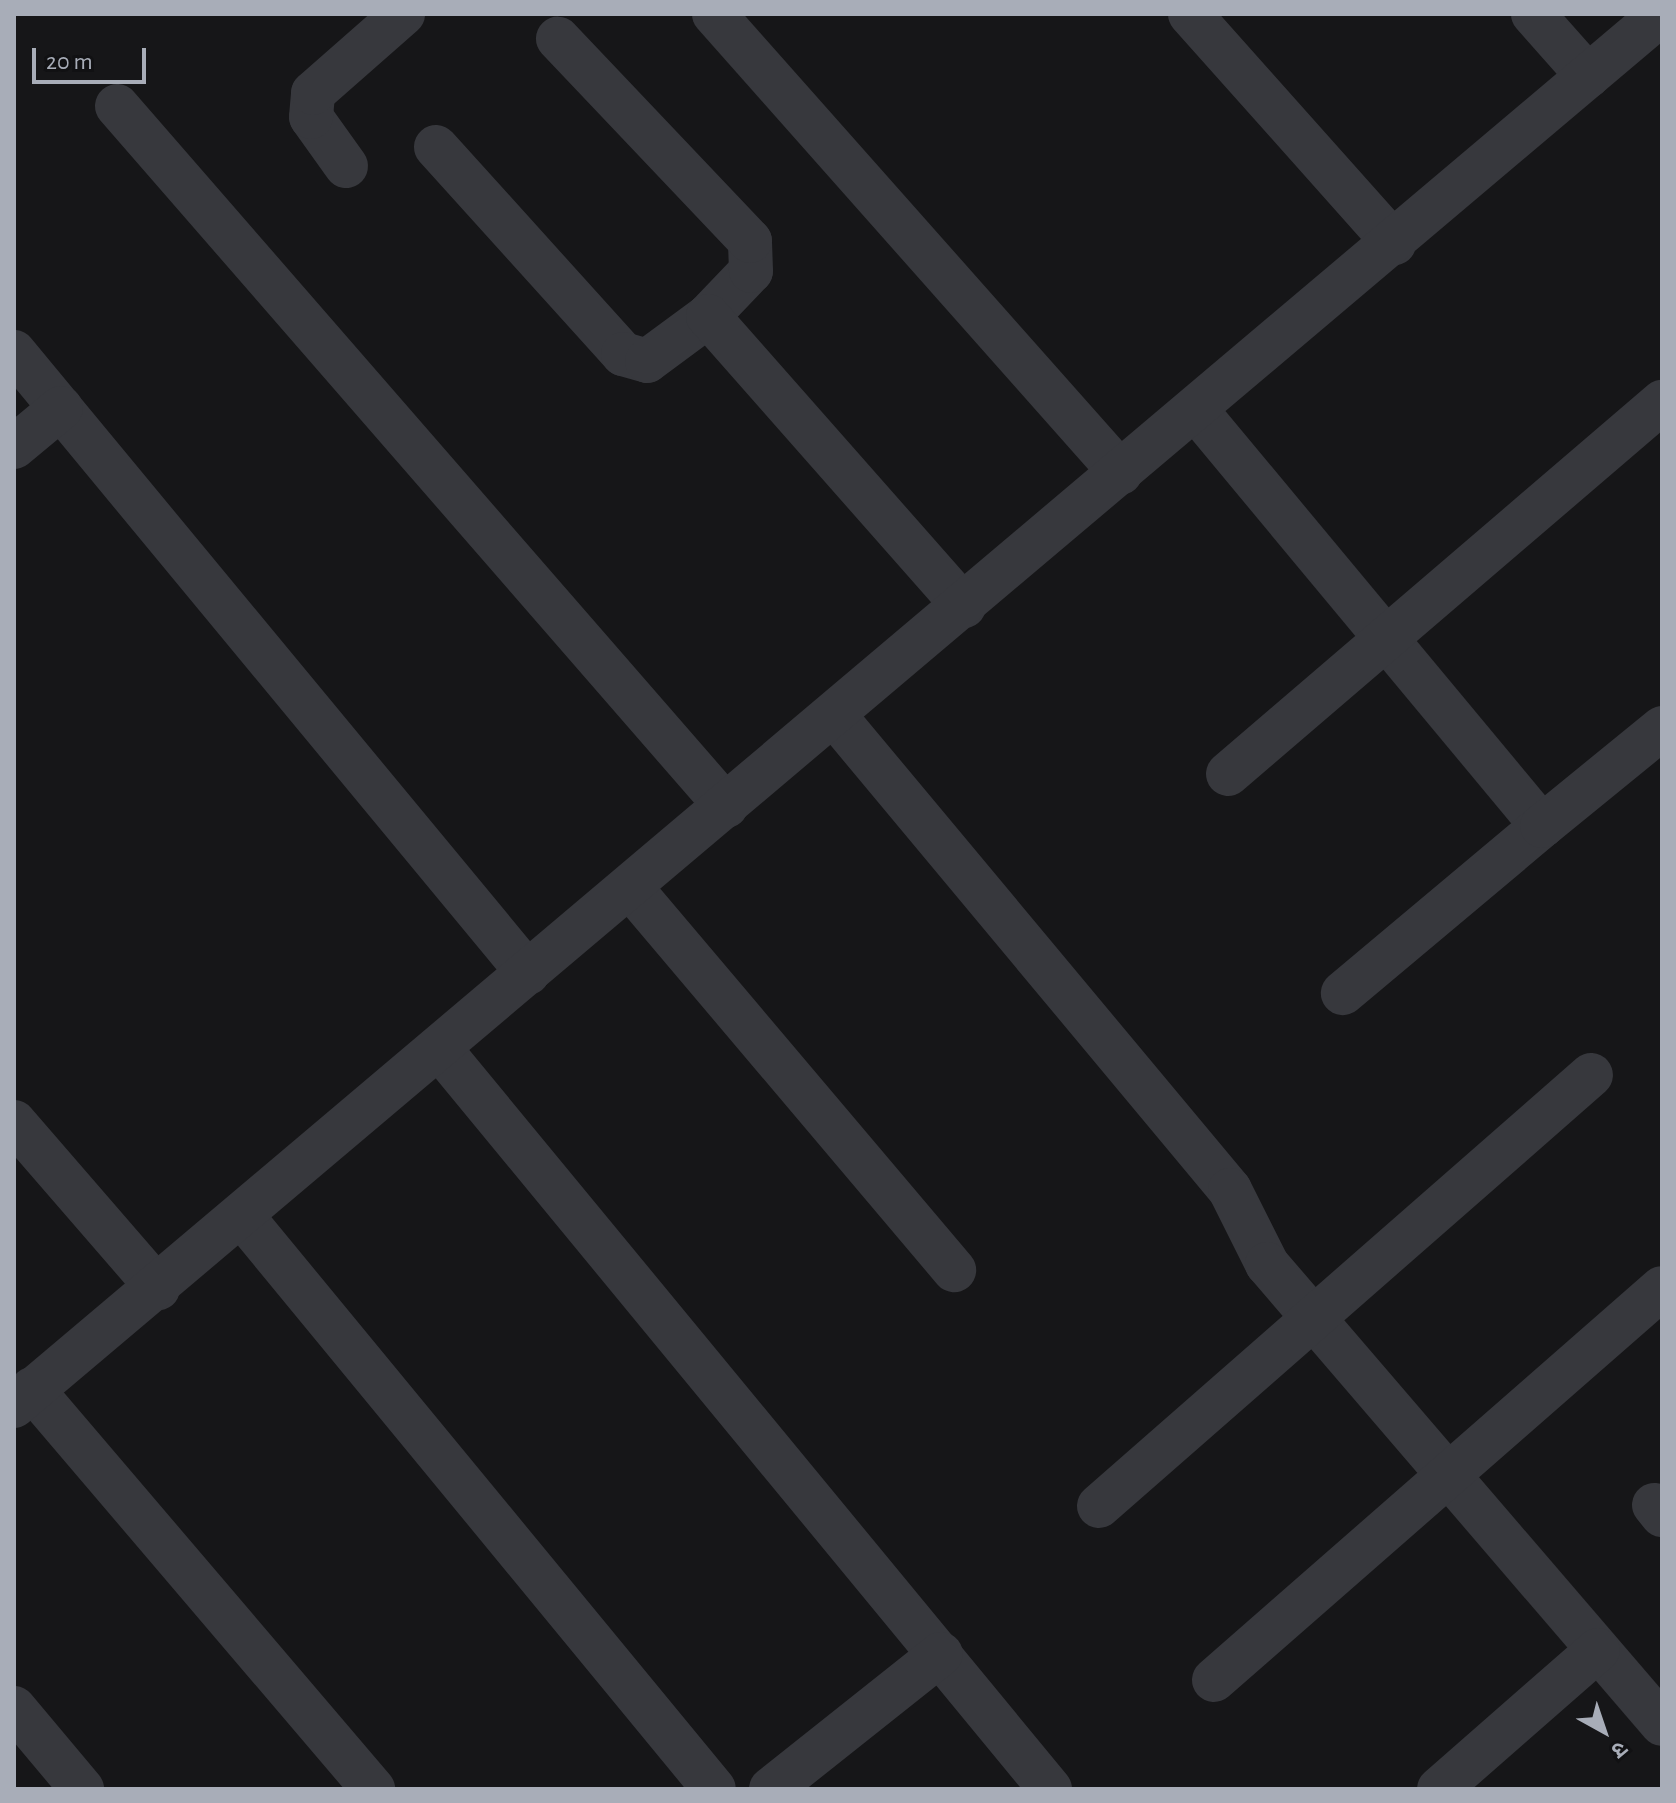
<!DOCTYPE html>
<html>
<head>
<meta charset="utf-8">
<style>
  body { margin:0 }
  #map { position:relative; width:1676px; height:1803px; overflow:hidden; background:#161618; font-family:"Alegreya Sans","Noto Sans Devanagari",sans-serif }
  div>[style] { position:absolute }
  .minor>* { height:44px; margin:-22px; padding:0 22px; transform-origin:22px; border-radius:22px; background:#37383d }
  span { translate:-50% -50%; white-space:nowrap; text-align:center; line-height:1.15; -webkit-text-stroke:6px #111113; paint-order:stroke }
  .frame { position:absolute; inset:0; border:16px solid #a8adb8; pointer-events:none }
  .north { position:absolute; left:1564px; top:1691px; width:80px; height:80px; -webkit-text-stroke:6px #111113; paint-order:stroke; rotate:140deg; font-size:22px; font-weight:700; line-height:32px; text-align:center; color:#a8adb8 }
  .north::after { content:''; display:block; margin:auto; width:28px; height:36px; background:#a8adb8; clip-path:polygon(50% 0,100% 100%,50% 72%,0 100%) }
  .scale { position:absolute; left:32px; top:48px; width:114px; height:36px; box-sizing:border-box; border:4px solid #a8adb8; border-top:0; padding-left:10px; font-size:24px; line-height:28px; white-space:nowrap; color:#a8adb8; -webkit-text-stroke:6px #111113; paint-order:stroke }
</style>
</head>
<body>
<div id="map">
  <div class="minor">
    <i style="left:714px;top:14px;width:613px;rotate:48.44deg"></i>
    <i style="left:1190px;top:14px;width:307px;rotate:48.3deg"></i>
    <i style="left:1533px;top:14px;width:83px;rotate:48.4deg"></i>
    <i style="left:117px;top:106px;width:928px;rotate:48.98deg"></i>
    <i style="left:436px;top:147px;width:279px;rotate:47.9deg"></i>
    <i style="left:623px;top:354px;width:25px;rotate:16deg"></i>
    <i style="left:647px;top:361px;width:76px;rotate:-36.4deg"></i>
    <i style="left:708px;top:316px;width:62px;rotate:-46.3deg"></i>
    <i style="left:751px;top:271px;width:30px;rotate:-92deg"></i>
    <i style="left:750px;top:241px;width:279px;rotate:-133.5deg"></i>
    <i style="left:346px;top:166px;width:60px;rotate:-125.5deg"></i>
    <i style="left:311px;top:117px;width:24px;rotate:-85deg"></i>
    <i style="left:313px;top:93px;width:120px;rotate:-41.3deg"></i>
    <i style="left:708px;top:316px;width:387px;rotate:48.6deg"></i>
    <i style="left:14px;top:352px;width:806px;rotate:50.39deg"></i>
    <i style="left:1196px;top:410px;width:541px;rotate:50.25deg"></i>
    <i style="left:1542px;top:826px;width:260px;rotate:140deg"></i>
    <i style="left:14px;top:447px;width:61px;rotate:-39.7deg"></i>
    <i style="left:834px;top:715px;width:618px;rotate:50.18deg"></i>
    <i style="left:1230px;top:1190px;width:83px;rotate:63.4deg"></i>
    <i style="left:1267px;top:1264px;width:606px;rotate:49.35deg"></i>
    <i style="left:1228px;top:774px;width:572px;rotate:-40.6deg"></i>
    <i style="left:1542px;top:826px;width:155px;rotate:-39.2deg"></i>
    <i style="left:630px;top:887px;width:502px;rotate:49.77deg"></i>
    <i style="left:440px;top:1049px;width:959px;rotate:50.5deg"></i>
    <i style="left:14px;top:1122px;width:220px;rotate:49.1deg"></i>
    <i style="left:242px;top:1216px;width:742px;rotate:50.52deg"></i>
    <i style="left:32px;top:1389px;width:526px;rotate:49.55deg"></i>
    <i style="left:14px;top:1406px;width:2156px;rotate:-40.2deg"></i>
    <i style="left:1654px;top:1505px;width:13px;rotate:51deg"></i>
    <i style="left:1099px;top:1506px;width:654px;rotate:-41.22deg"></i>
    <i style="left:1214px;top:1680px;width:595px;rotate:-41.19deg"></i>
    <i style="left:14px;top:1708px;width:106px;rotate:50deg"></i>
    <i style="left:771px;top:1789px;width:217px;rotate:-38.5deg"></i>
    <i style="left:1439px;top:1789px;width:211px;rotate:-41.2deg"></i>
  </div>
  <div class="frame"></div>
  <div class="north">उ</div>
  <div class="scale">20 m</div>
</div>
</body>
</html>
